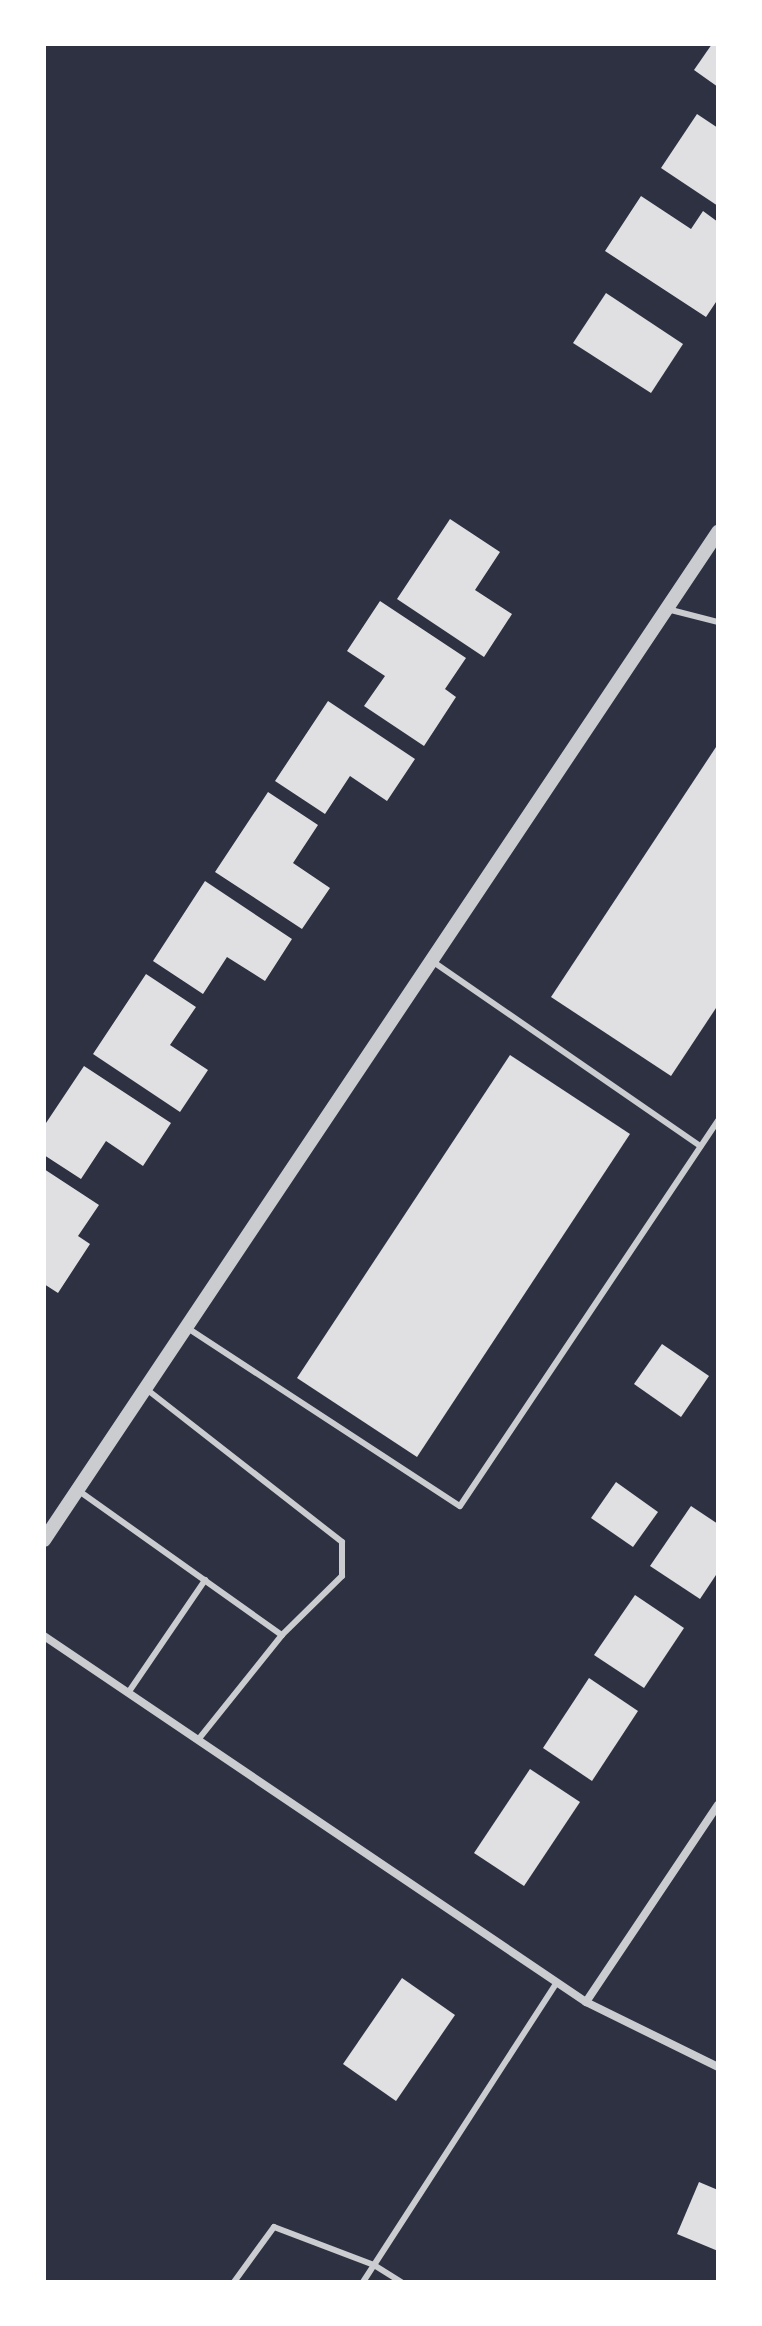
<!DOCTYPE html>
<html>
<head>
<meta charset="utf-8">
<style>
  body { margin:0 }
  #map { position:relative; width:762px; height:2326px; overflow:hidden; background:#2d3142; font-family:"PT Sans Narrow",sans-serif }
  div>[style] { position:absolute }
  .building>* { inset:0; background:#e0e0e3 }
  .service>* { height:6px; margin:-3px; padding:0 3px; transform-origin:3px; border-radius:3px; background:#caccd0 }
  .minor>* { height:8px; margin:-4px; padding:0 4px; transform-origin:4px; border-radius:4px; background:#caccd0 }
  .tertiary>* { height:14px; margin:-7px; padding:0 7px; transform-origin:7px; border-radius:7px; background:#caccd0 }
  span { translate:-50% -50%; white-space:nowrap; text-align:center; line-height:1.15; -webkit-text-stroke:6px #fff; paint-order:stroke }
  .frame { position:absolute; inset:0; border:46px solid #fff; pointer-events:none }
</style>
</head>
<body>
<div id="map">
  <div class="building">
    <i style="clip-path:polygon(712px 44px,718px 44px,718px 87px,694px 70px)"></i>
    <i style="clip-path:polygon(697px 114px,718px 128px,718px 206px,661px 168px)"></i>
    <i style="clip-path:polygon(641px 196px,691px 229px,703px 211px,718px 222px,718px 299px,706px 317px,605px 251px)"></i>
    <i style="clip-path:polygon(606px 293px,683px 344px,651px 393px,573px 343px)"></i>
    <i style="clip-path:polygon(450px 519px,500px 552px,475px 590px,512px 614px,484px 657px,397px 599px)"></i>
    <i style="clip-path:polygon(380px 601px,466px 658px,445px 689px,456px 697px,424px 746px,364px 706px,385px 676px,347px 651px)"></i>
    <i style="clip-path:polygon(328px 701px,415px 759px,387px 801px,350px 776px,325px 814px,275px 781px)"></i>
    <i style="clip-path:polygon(718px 744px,718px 1005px,671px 1076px,551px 997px)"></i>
    <i style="clip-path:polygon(268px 792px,318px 825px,293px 863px,330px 888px,302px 929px,215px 872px)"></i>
    <i style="clip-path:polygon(205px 881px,292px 939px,265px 981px,227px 957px,203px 994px,153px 961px)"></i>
    <i style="clip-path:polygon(146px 974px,196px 1007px,170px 1045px,208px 1070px,180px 1112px,93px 1054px)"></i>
    <i style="clip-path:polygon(510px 1055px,630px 1134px,417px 1457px,297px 1378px)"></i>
    <i style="clip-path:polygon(84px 1066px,171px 1123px,143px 1166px,106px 1141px,81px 1179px,44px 1155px,44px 1126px)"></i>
    <i style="clip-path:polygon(44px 1169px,99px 1205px,78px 1236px,90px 1244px,58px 1293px,44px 1284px)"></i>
    <i style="clip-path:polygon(662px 1344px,709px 1376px,681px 1417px,634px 1384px)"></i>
    <i style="clip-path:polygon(616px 1482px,658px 1512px,633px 1547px,591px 1518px)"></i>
    <i style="clip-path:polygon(691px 1506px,718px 1524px,718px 1572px,700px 1599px,650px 1566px)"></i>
    <i style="clip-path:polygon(635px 1595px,684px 1628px,644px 1688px,594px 1655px)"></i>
    <i style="clip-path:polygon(589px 1678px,638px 1711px,592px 1781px,543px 1748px)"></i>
    <i style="clip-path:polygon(530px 1769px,580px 1802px,524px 1886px,474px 1853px)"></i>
    <i style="clip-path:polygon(402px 1978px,455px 2015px,396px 2101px,343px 2064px)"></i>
    <i style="clip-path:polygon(699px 2182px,718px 2190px,718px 2251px,677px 2234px)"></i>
  </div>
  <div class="service">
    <i style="left:667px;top:609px;width:53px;rotate:14.3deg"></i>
    <i style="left:432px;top:961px;width:326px;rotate:34.6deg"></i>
    <i style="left:186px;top:1327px;width:327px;rotate:33.2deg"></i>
    <i style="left:460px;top:1506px;width:464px;rotate:-56.2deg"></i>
    <i style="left:145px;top:1388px;width:250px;rotate:38deg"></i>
    <i style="left:342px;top:1542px;width:34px;rotate:90deg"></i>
    <i style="left:342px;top:1576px;width:84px;rotate:135.5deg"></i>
    <i style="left:282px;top:1635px;width:134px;rotate:128.7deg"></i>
    <i style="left:79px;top:1491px;width:249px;rotate:35.4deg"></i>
    <i style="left:128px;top:1693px;width:137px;rotate:-55.7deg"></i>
    <i style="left:234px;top:2282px;width:68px;rotate:-54deg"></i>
    <i style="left:274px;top:2227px;width:107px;rotate:20.8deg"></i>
    <i style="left:374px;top:2265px;width:337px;rotate:-57.1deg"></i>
    <i style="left:363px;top:2282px;width:20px;rotate:-57deg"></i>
    <i style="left:374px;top:2265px;width:32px;rotate:32deg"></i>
  </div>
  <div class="minor">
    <i style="left:44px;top:1636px;width:654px;rotate:34.03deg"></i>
    <i style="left:586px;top:2002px;width:147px;rotate:26.2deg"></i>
    <i style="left:586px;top:2002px;width:237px;rotate:-56.2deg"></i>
  </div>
  <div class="tertiary">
    <i style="left:44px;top:1540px;width:1213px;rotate:-56.23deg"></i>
  </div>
  <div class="frame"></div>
</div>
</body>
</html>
